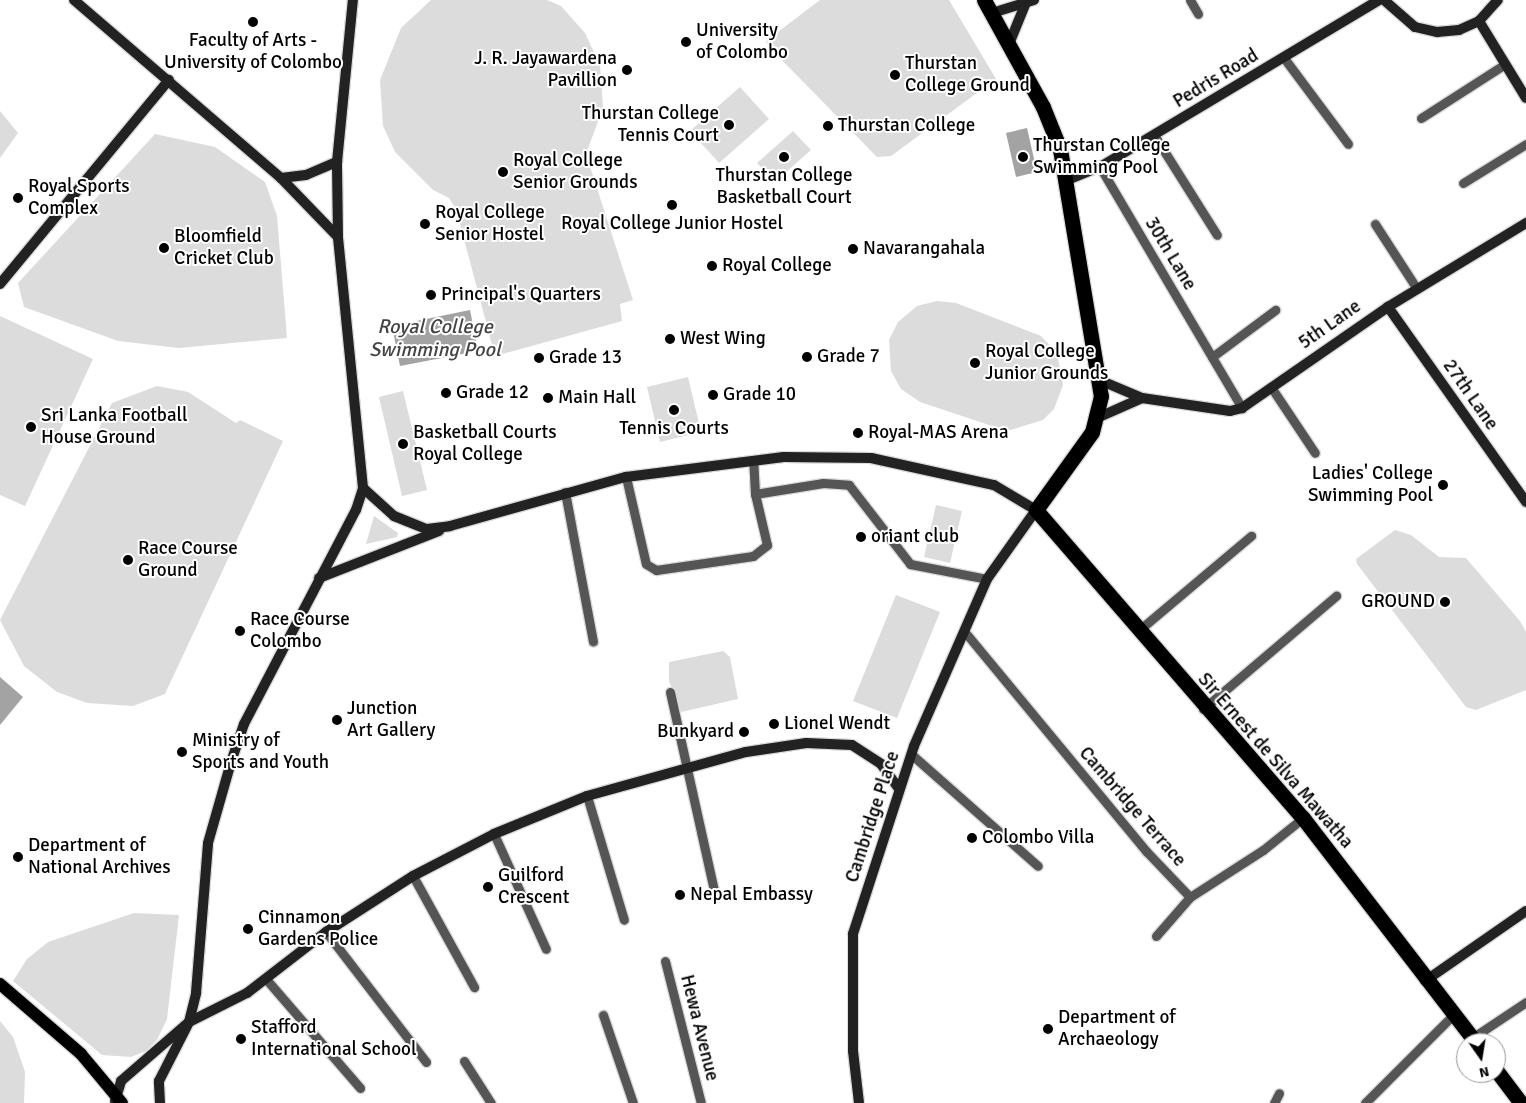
<!DOCTYPE html>
<html>
<head>
<meta charset="utf-8">
<style>
  body { margin:0 }
  #map { position:relative; width:1526px; height:1103px; overflow:hidden; background:#fff; font-family:Signika,sans-serif }
  div>[style] { position:absolute }
  .green>* { inset:0; background:#dcdcdc }
  .water>* { inset:0; background:#a3a3a3 }
  .roads { filter:drop-shadow(1px 0 #dbdbdb) drop-shadow(-1px 0 #dbdbdb) drop-shadow(0 1px #dbdbdb) drop-shadow(0 -1px #dbdbdb) }
  .street>* { height:9px; margin:-4.5px; padding:0 4.5px; transform-origin:4.5px; border-radius:4.5px; background:#555 }
  .secondary>* { height:10px; margin:-5px; padding:0 5px; transform-origin:5px; border-radius:5px; background:#222 }
  .primary>* { height:12px; margin:-6px; padding:0 6px; transform-origin:6px; border-radius:6px; background:#000 }
  .highway>* { height:15px; margin:-7.5px; padding:0 7.5px; transform-origin:7.5px; border-radius:7.5px; background:#000 }
  .dots>* { width:14px; height:14px; translate:-50% -50%; box-sizing:border-box; border:2px solid #fff; border-radius:50% }
  span { translate:-50% -50%; white-space:nowrap; text-align:center; line-height:1.15; -webkit-text-stroke:4px #fff; paint-order:stroke }
  .poi-label { font-size:19px; color:#000 }
  .left { translate:0 -50%; text-align:left }
  .right { translate:-100% -50%; text-align:right }
  .street-label { font-size:19px; color:#000 }
  .water-label { font-size:20px; color:#444; font-style:italic }
  .north { position:absolute; left:1456px; top:1033px; width:50px; height:50px; box-sizing:border-box; background:#fff; border:1px solid #999; border-radius:50%; rotate:167deg; font-size:14px; font-weight:700; line-height:20px; text-align:center; color:#000 }
  .north::after { content:''; display:block; margin:auto; width:18px; height:22px; background:#000; clip-path:polygon(50% 0,100% 100%,50% 72%,0 100%) }
</style>
</head>
<body>
<div id="map">
  <div class="green">
    <i style="clip-path:polygon(431px 0,547px 0,561px 6px,585px 33px,600px 65px,603px 108px,586px 154px,633px 300px,620px 304px,622px 321px,495px 356px,456px 209px,449px 198px,433px 190px,395px 152px,383px 126px,380px 80px,401px 28px)"></i>
    <i style="clip-path:polygon(820px 0,949px 0,996px 79px,891px 156px,877px 157px,768px 46px,766px 41px)"></i>
    <i style="clip-path:polygon(740px 87px,769px 119px,719px 163px,690px 131px)"></i>
    <i style="clip-path:polygon(0 111px,18px 133px,0 158px)"></i>
    <i style="clip-path:polygon(793px 131px,811px 150px,775px 182px,757px 163px)"></i>
    <i style="clip-path:polygon(155px 134px,215px 147px,265px 182px,277px 216px,287px 338px,179px 348px,118px 341px,24px 307px,18px 283px)"></i>
    <i style="clip-path:polygon(937px 301px,956px 303px,1041px 336px,1057px 353px,1063px 385px,1054px 409px,1043px 420px,1007px 431px,920px 402px,901px 389px,891px 371px,889px 340px,898px 322px,917px 306px)"></i>
    <i style="clip-path:polygon(0 316px,93px 359px,25px 506px,0 495px)"></i>
    <i style="clip-path:polygon(688px 377px,701px 432px,660px 442px,647px 387px)"></i>
    <i style="clip-path:polygon(157px 386px,188px 392px,236px 423px,240px 420px,283px 441px,165px 694px,133px 706px,87px 703px,57px 692px,24px 666px,0 620px,112px 403px)"></i>
    <i style="clip-path:polygon(403px 391px,427px 490px,402px 496px,379px 397px)"></i>
    <i style="clip-path:polygon(936px 505px,962px 511px,950px 563px,924px 557px)"></i>
    <i style="clip-path:polygon(374px 516px,398px 533px,397px 537px,366px 544px)"></i>
    <i style="clip-path:polygon(1395px 530px,1411px 535px,1439px 557px,1466px 558px,1520px 621px,1526px 632px,1526px 690px,1476px 710px,1466px 707px,1357px 564px,1356px 559px)"></i>
    <i style="clip-path:polygon(896px 595px,940px 612px,897px 718px,853px 701px)"></i>
    <i style="clip-path:polygon(723px 651px,730px 657px,738px 699px,681px 712px,669px 681px,669px 662px)"></i>
    <i style="clip-path:polygon(134px 913px,179px 915px,167px 1019px,157px 1040px,146px 1051px,131px 1057px,102px 1055px,13px 981px,27px 959px,48px 942px)"></i>
    <i style="clip-path:polygon(0 1021px,13px 1037px,25px 1072px,24px 1103px,0 1103px)"></i>
  </div>
  <div class="water">
    <i style="clip-path:polygon(1027px 128px,1037px 172px,1016px 177px,1006px 133px)"></i>
    <i style="clip-path:polygon(470px 310px,478px 351px,400px 366px,392px 326px)"></i>
    <i style="clip-path:polygon(0 677px,23px 697px,0 725px)"></i>
  </div>
  <div class="roads">
    <div class="street">
      <i style="left:1190px;top:0;width:16px;rotate:60deg"></i>
      <i style="left:1284px;top:58px;width:107px;rotate:53.3deg"></i>
      <i style="left:1421px;top:118px;width:100px;rotate:-32.7deg"></i>
      <i style="left:1154px;top:135px;width:118px;rotate:57.8deg"></i>
      <i style="left:1100px;top:167px;width:280px;rotate:59.5deg"></i>
      <i style="left:1463px;top:183px;width:74px;rotate:-31.8deg"></i>
      <i style="left:1375px;top:224px;width:77px;rotate:57.1deg"></i>
      <i style="left:1212px;top:357px;width:79px;rotate:-36.7deg"></i>
      <i style="left:1271px;top:387px;width:79px;rotate:56.3deg"></i>
      <i style="left:626px;top:477px;width:89px;rotate:77.1deg"></i>
      <i style="left:646px;top:564px;width:12px;rotate:31deg"></i>
      <i style="left:656px;top:570px;width:98px;rotate:-8.2deg"></i>
      <i style="left:753px;top:556px;width:18px;rotate:-38deg"></i>
      <i style="left:767px;top:545px;width:52px;rotate:-103.2deg"></i>
      <i style="left:755px;top:494px;width:34px;rotate:-93deg"></i>
      <i style="left:565px;top:492px;width:152px;rotate:79.4deg"></i>
      <i style="left:755px;top:494px;width:69px;rotate:-9.2deg"></i>
      <i style="left:823px;top:483px;width:26px;rotate:4deg"></i>
      <i style="left:849px;top:485px;width:100px;rotate:52.3deg"></i>
      <i style="left:910px;top:564px;width:78px;rotate:11deg"></i>
      <i style="left:964px;top:631px;width:287px;rotate:50.4deg"></i>
      <i style="left:1147px;top:852px;width:62px;rotate:46.3deg"></i>
      <i style="left:1190px;top:897px;width:87px;rotate:-32.8deg"></i>
      <i style="left:1263px;top:850px;width:51px;rotate:-38.7deg"></i>
      <i style="left:1138px;top:631px;width:148px;rotate:-40.1deg"></i>
      <i style="left:670px;top:692px;width:208px;rotate:77.5deg"></i>
      <i style="left:1203px;top:709px;width:175px;rotate:-40.4deg"></i>
      <i style="left:911px;top:754px;width:169px;rotate:41.4deg"></i>
      <i style="left:587px;top:796px;width:129px;rotate:73.4deg"></i>
      <i style="left:494px;top:834px;width:126px;rotate:65.7deg"></i>
      <i style="left:413px;top:876px;width:127px;rotate:61.2deg"></i>
      <i style="left:326px;top:932px;width:164px;rotate:52.4deg"></i>
      <i style="left:1156px;top:936px;width:52px;rotate:-48.9deg"></i>
      <i style="left:665px;top:961px;width:146px;rotate:75.8deg"></i>
      <i style="left:266px;top:979px;width:144px;rotate:49.2deg"></i>
      <i style="left:603px;top:1015px;width:93px;rotate:71.2deg"></i>
      <i style="left:1472px;top:1038px;width:65px;rotate:-33.7deg"></i>
      <i style="left:464px;top:1061px;width:50px;rotate:57.3deg"></i>
      <i style="left:1274px;top:1103px;width:11px;rotate:-63deg"></i>
      <i style="left:1365px;top:1103px;width:124px;rotate:-45deg"></i>
    </div>
    <div class="secondary">
      <i style="left:74px;top:0;width:273px;rotate:40.7deg"></i>
      <i style="left:281px;top:178px;width:82px;rotate:46deg"></i>
      <i style="left:1384px;top:0;width:41px;rotate:41.1deg"></i>
      <i style="left:1415px;top:27px;width:23px;rotate:13deg"></i>
      <i style="left:1437px;top:32px;width:22px;rotate:-5deg"></i>
      <i style="left:1459px;top:30px;width:22px;rotate:-24deg"></i>
      <i style="left:1479px;top:21px;width:28px;rotate:-48deg"></i>
      <i style="left:992px;top:13px;width:44px;rotate:-17.2deg"></i>
      <i style="left:1479px;top:21px;width:90px;rotate:58.6deg"></i>
      <i style="left:1009px;top:44px;width:48px;rotate:-67.8deg"></i>
      <i style="left:281px;top:178px;width:25px;rotate:-7deg"></i>
      <i style="left:306px;top:175px;width:34px;rotate:-23deg"></i>
      <i style="left:1067px;top:180px;width:35px;rotate:-22deg"></i>
      <i style="left:1100px;top:167px;width:325px;rotate:-30.9deg"></i>
      <i style="left:0;top:284px;width:265px;rotate:-50.4deg"></i>
      <i style="left:1388px;top:307px;width:239px;rotate:54.7deg"></i>
      <i style="left:1097px;top:379px;width:49px;rotate:22.9deg"></i>
      <i style="left:1142px;top:398px;width:89px;rotate:8.4deg"></i>
      <i style="left:1230px;top:411px;width:12px;rotate:-14deg"></i>
      <i style="left:1242px;top:408px;width:178px;rotate:-34.7deg"></i>
      <i style="left:1388px;top:307px;width:162px;rotate:-31.3deg"></i>
      <i style="left:1097px;top:418px;width:49px;rotate:-24deg"></i>
      <i style="left:363px;top:488px;width:42px;rotate:42.1deg"></i>
      <i style="left:394px;top:516px;width:35px;rotate:22deg"></i>
      <i style="left:427px;top:529px;width:23px;rotate:-7deg"></i>
      <i style="left:450px;top:526px;width:183px;rotate:-15.6deg"></i>
      <i style="left:626px;top:477px;width:159px;rotate:-7.2deg"></i>
      <i style="left:784px;top:457px;width:87px;rotate:0.7deg"></i>
      <i style="left:871px;top:458px;width:126px;rotate:12.4deg"></i>
      <i style="left:994px;top:485px;width:49px;rotate:30.8deg"></i>
      <i style="left:1036px;top:510px;width:85px;rotate:125.4deg"></i>
      <i style="left:987px;top:579px;width:182px;rotate:113.6deg"></i>
      <i style="left:914px;top:746px;width:198px;rotate:108deg"></i>
      <i style="left:853px;top:934px;width:117px;rotate:90deg"></i>
      <i style="left:853px;top:1051px;width:52px;rotate:83.4deg"></i>
      <i style="left:319px;top:578px;width:129px;rotate:-21.4deg"></i>
      <i style="left:1425px;top:981px;width:123px;rotate:-34.7deg"></i>
      <i style="left:115px;top:1101px;width:21px;rotate:-73deg"></i>
      <i style="left:121px;top:1081px;width:90px;rotate:-40.9deg"></i>
      <i style="left:189px;top:1022px;width:65px;rotate:-26.6deg"></i>
      <i style="left:247px;top:993px;width:100px;rotate:-37.7deg"></i>
      <i style="left:326px;top:932px;width:103px;rotate:-32.8deg"></i>
      <i style="left:413px;top:876px;width:91px;rotate:-27.4deg"></i>
      <i style="left:494px;top:834px;width:100px;rotate:-22.2deg"></i>
      <i style="left:587px;top:796px;width:165px;rotate:-15.5deg"></i>
      <i style="left:746px;top:752px;width:61px;rotate:-8.5deg"></i>
      <i style="left:806px;top:743px;width:46px;rotate:2.5deg"></i>
      <i style="left:852px;top:745px;width:35px;rotate:33deg"></i>
      <i style="left:881px;top:764px;width:31px;rotate:54deg"></i>
      <i style="left:160px;top:1103px;width:22px;rotate:-93deg"></i>
      <i style="left:159px;top:1081px;width:66px;rotate:-63deg"></i>
      <i style="left:189px;top:1022px;width:30px;rotate:-76deg"></i>
      <i style="left:196px;top:993px;width:150px;rotate:-85.4deg"></i>
      <i style="left:208px;top:843px;width:84px;rotate:-74.1deg"></i>
      <i style="left:231px;top:762px;width:40px;rotate:-71.1deg"></i>
      <i style="left:244px;top:724px;width:242px;rotate:-62.4deg"></i>
      <i style="left:356px;top:510px;width:23px;rotate:-72deg"></i>
      <i style="left:363px;top:488px;width:252px;rotate:-95.7deg"></i>
      <i style="left:338px;top:237px;width:75px;rotate:-90.8deg"></i>
      <i style="left:337px;top:162px;width:163px;rotate:-84.4deg"></i>
    </div>
    <div class="primary">
      <i style="left:0;top:984px;width:107px;rotate:40.8deg"></i>
      <i style="left:81px;top:1054px;width:64px;rotate:50.1deg"></i>
    </div>
    <div class="highway">
      <i style="left:984px;top:0;width:122px;rotate:61.1deg"></i>
      <i style="left:1043px;top:107px;width:45px;rotate:68deg"></i>
      <i style="left:1060px;top:149px;width:250px;rotate:80.6deg"></i>
      <i style="left:1101px;top:396px;width:37px;rotate:104deg"></i>
      <i style="left:1092px;top:432px;width:96px;rotate:125.7deg"></i>
      <i style="left:1036px;top:510px;width:408px;rotate:49.1deg"></i>
      <i style="left:1303px;top:818px;width:284px;rotate:52.4deg"></i>
      <i style="left:1496px;top:1070px;width:41px;rotate:52.9deg"></i>
    </div>
  </div>
  <div class="dots">
    <i style="left:253px;top:22px;background:#000"></i>
    <i style="left:686px;top:42px;background:#000"></i>
    <i style="left:627px;top:70px;background:#000"></i>
    <i style="left:895px;top:75px;background:#000"></i>
    <i style="left:729px;top:125px;background:#000"></i>
    <i style="left:828px;top:126px;background:#000"></i>
    <i style="left:784px;top:157px;background:#000"></i>
    <i style="left:1023px;top:157px;background:#000"></i>
    <i style="left:503px;top:172px;background:#000"></i>
    <i style="left:18px;top:198px;background:#000"></i>
    <i style="left:672px;top:205px;background:#000"></i>
    <i style="left:425px;top:224px;background:#000"></i>
    <i style="left:164px;top:248px;background:#000"></i>
    <i style="left:853px;top:249px;background:#000"></i>
    <i style="left:712px;top:266px;background:#000"></i>
    <i style="left:431px;top:295px;background:#000"></i>
    <i style="left:670px;top:339px;background:#000"></i>
    <i style="left:807px;top:357px;background:#000"></i>
    <i style="left:539px;top:358px;background:#000"></i>
    <i style="left:975px;top:363px;background:#000"></i>
    <i style="left:446px;top:393px;background:#000"></i>
    <i style="left:713px;top:395px;background:#000"></i>
    <i style="left:548px;top:398px;background:#000"></i>
    <i style="left:674px;top:410px;background:#000"></i>
    <i style="left:31px;top:427px;background:#000"></i>
    <i style="left:858px;top:433px;background:#000"></i>
    <i style="left:403px;top:444px;background:#000"></i>
    <i style="left:1443px;top:485px;background:#000"></i>
    <i style="left:861px;top:537px;background:#000"></i>
    <i style="left:128px;top:560px;background:#000"></i>
    <i style="left:1445px;top:602px;background:#000"></i>
    <i style="left:240px;top:631px;background:#000"></i>
    <i style="left:337px;top:720px;background:#000"></i>
    <i style="left:774px;top:724px;background:#000"></i>
    <i style="left:744px;top:732px;background:#000"></i>
    <i style="left:182px;top:752px;background:#000"></i>
    <i style="left:972px;top:838px;background:#000"></i>
    <i style="left:18px;top:857px;background:#000"></i>
    <i style="left:488px;top:887px;background:#000"></i>
    <i style="left:680px;top:895px;background:#000"></i>
    <i style="left:248px;top:929px;background:#000"></i>
    <i style="left:1048px;top:1029px;background:#000"></i>
    <i style="left:241px;top:1039px;background:#000"></i>
  </div>
  <div class="poi-label">
    <span class="left" style="left:696px;top:42px">University<br>of Colombo</span>
    <span style="left:253px;top:52px">Faculty of Arts -<br>University of Colombo</span>
    <span class="right" style="left:617px;top:70px">J. R. Jayawardena<br>Pavillion</span>
    <span class="left" style="left:905px;top:75px">Thurstan<br>College Ground</span>
    <span class="right" style="left:719px;top:125px">Thurstan College<br>Tennis Court</span>
    <span class="left" style="left:838px;top:126px">Thurstan College</span>
    <span class="left" style="left:1033px;top:157px">Thurstan College<br>Swimming Pool</span>
    <span class="left" style="left:513px;top:172px">Royal College<br>Senior Grounds</span>
    <span style="left:784px;top:187px">Thurstan College<br>Basketball Court</span>
    <span class="left" style="left:28px;top:198px">Royal Sports<br>Complex</span>
    <span class="left" style="left:435px;top:224px">Royal College<br>Senior Hostel</span>
    <span style="left:672px;top:224px">Royal College Junior Hostel</span>
    <span class="left" style="left:174px;top:248px">Bloomfield<br>Cricket Club</span>
    <span class="left" style="left:863px;top:249px">Navarangahala</span>
    <span class="left" style="left:722px;top:266px">Royal College</span>
    <span class="left" style="left:441px;top:295px">Principal's Quarters</span>
    <span class="left" style="left:680px;top:339px">West Wing</span>
    <span class="left" style="left:985px;top:363px">Royal College<br>Junior Grounds</span>
    <span class="left" style="left:817px;top:357px">Grade 7</span>
    <span class="left" style="left:549px;top:358px">Grade 13</span>
    <span class="left" style="left:456px;top:393px">Grade 12</span>
    <span class="left" style="left:723px;top:395px">Grade 10</span>
    <span class="left" style="left:558px;top:398px">Main Hall</span>
    <span class="left" style="left:41px;top:427px">Sri Lanka Football<br>House Ground</span>
    <span style="left:674px;top:429px">Tennis Courts</span>
    <span class="left" style="left:413px;top:444px">Basketball Courts<br>Royal College</span>
    <span class="left" style="left:868px;top:433px">Royal-MAS Arena</span>
    <span class="right" style="left:1433px;top:485px">Ladies' College<br>Swimming Pool</span>
    <span class="left" style="left:871px;top:537px">oriant club</span>
    <span class="left" style="left:138px;top:560px">Race Course<br>Ground</span>
    <span class="right" style="left:1435px;top:602px">GROUND</span>
    <span class="left" style="left:250px;top:631px">Race Course<br>Colombo</span>
    <span class="left" style="left:347px;top:720px">Junction<br>Art Gallery</span>
    <span class="left" style="left:784px;top:724px">Lionel Wendt</span>
    <span class="right" style="left:734px;top:732px">Bunkyard</span>
    <span class="left" style="left:192px;top:752px">Ministry of<br>Sports and Youth</span>
    <span class="left" style="left:982px;top:838px">Colombo Villa</span>
    <span class="left" style="left:28px;top:857px">Department of<br>National Archives</span>
    <span class="left" style="left:498px;top:887px">Guilford<br>Crescent</span>
    <span class="left" style="left:690px;top:895px">Nepal Embassy</span>
    <span class="left" style="left:258px;top:929px">Cinnamon<br>Gardens Police</span>
    <span class="left" style="left:1058px;top:1029px">Department of<br>Archaeology</span>
    <span class="left" style="left:251px;top:1039px">Stafford<br>International School</span>
  </div>
  <div class="street-label">
    <span style="left:1216px;top:79px;rotate:-31deg">Pedris Road</span>
    <span style="left:1170px;top:254px;rotate:59deg">30th Lane</span>
    <span style="left:1330px;top:325px;rotate:-35deg">5th Lane</span>
    <span style="left:1470px;top:395px;rotate:55deg">27th Lane</span>
    <span style="left:1275px;top:761px;rotate:49deg">Sir Ernest de Silva Mawatha</span>
    <span style="left:1132px;top:807px;rotate:49deg">Cambridge Terrace</span>
    <span style="left:873px;top:817px;rotate:-72deg">Cambridge Place</span>
    <span style="left:699px;top:1028px;rotate:76deg">Hewa Avenue</span>
  </div>
  <div class="water-label">
    <span style="left:435px;top:338px">Royal College<br>Swimming Pool</span>
  </div>
  <div class="north">N</div>
</div>
</body>
</html>
